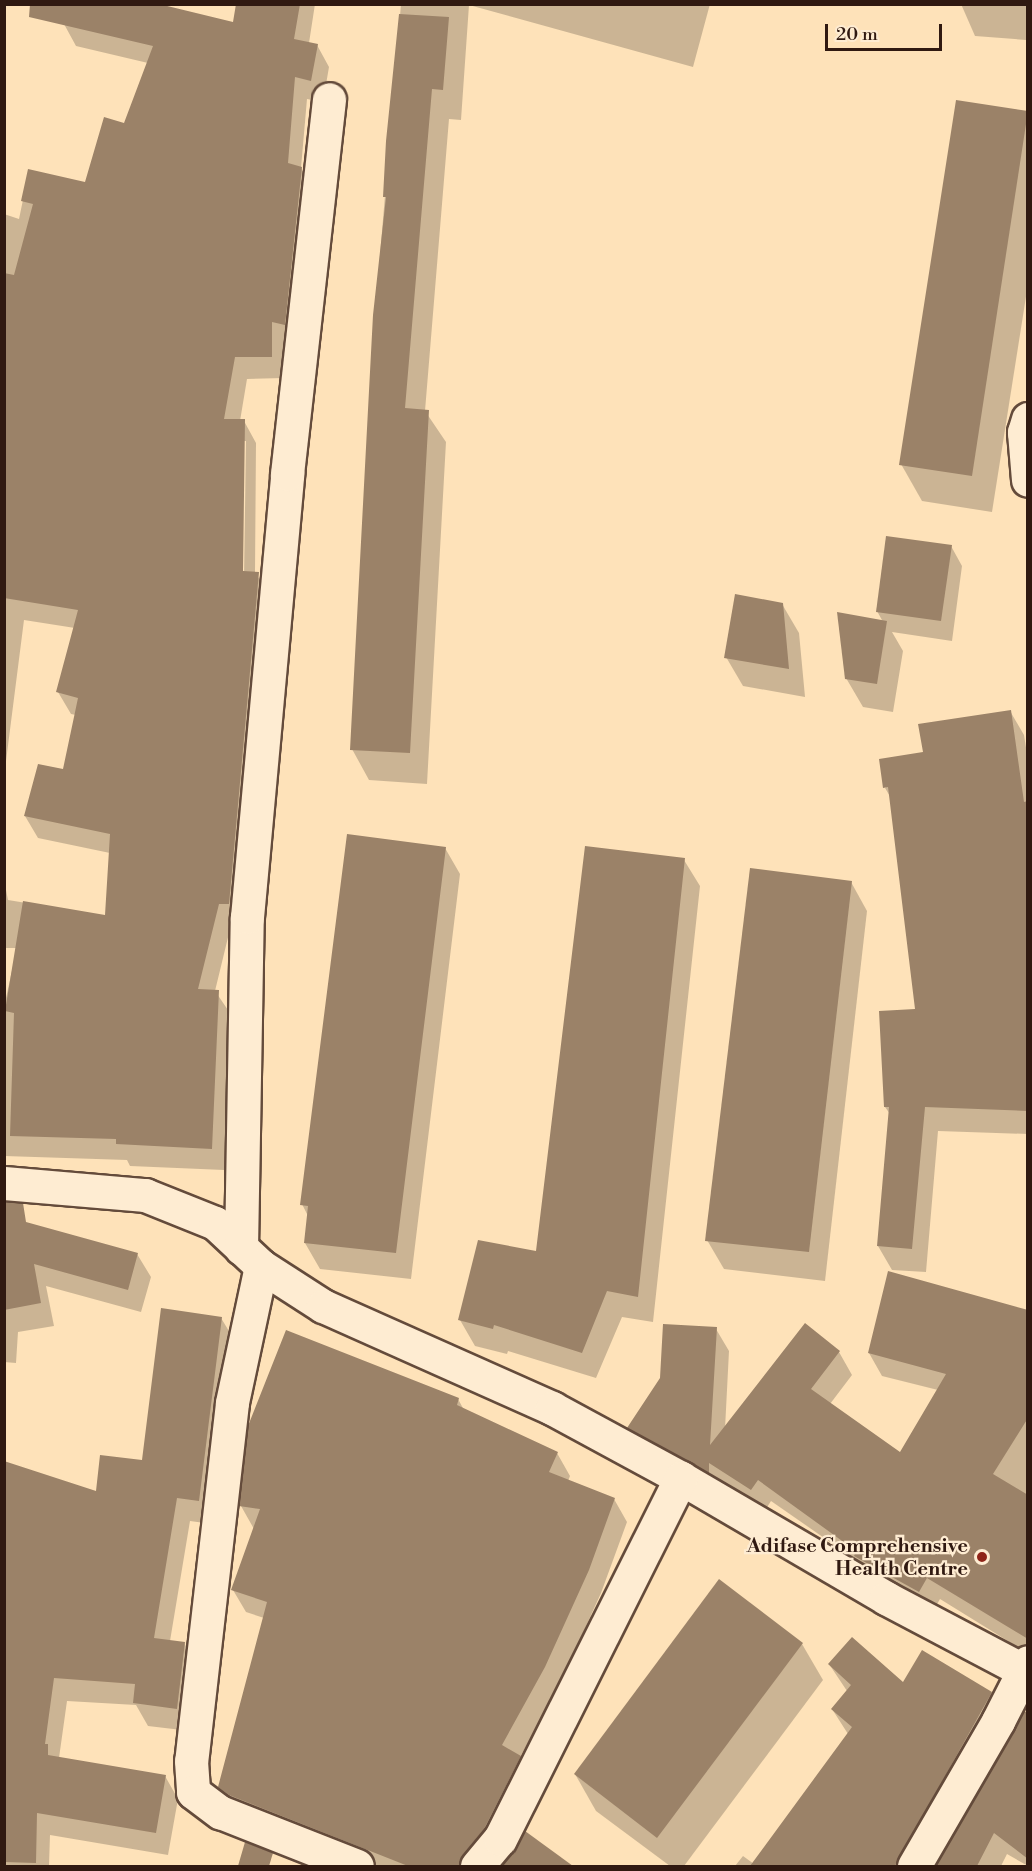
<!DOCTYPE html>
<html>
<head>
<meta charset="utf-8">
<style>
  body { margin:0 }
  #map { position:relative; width:1032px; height:1871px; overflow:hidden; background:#fee2b9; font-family:"Libre Bodoni",serif }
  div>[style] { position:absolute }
  .shadow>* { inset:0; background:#0003 }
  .building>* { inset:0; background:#9b8268 }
  .roads { filter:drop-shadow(2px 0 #644b3b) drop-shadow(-2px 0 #644b3b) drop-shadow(0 2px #644b3b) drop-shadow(0 -2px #644b3b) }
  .minor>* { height:33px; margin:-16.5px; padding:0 16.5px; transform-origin:16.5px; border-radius:16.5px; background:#feecd2 }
  .dots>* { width:16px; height:16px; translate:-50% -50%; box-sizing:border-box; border:3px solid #feecd2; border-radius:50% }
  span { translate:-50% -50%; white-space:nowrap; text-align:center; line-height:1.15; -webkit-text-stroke:4.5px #feecd2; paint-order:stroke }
  .poi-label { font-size:20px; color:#301911; font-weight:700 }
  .right { translate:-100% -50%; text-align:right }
  .frame { position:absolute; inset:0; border:6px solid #301911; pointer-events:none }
  .scale { position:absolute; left:825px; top:24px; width:117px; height:27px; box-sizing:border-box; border:3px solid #301911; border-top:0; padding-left:8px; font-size:18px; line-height:21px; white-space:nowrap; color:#301911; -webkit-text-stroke:4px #feecd2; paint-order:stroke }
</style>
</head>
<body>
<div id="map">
  <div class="shadow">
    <i style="clip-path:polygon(evenodd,238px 4px,315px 4px,309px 43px,317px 45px,329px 67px,323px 102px,307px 99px,301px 168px,314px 191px,297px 346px,284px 343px,284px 378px,247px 379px,240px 421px,244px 421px,256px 443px,255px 573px,271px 595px,231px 925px,215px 991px,230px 1013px,224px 1170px,130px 1166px,127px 1160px,4px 1156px,4px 1007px,17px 948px,4px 948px,4px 880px,8px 900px,106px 916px,110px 853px,38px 838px,25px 816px,64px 771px,76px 715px,71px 714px,58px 692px,75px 628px,24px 620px,4px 777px,4px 214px,19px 219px,29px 171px,86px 183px,125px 125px,148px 63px,76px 46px,64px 24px,234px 24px,238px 4px,243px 441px,246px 441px,244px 578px,241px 578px,243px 441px)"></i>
    <i style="clip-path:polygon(401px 4px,710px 4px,693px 67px,469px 5px,461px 120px,449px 119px,425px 411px,446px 442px,427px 784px,369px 780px,352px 749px,375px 315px)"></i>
    <i style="clip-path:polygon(961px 4px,1028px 4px,1026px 40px,975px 36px)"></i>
    <i style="clip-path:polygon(1028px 112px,1028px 284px,992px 512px,922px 501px,901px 464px)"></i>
    <i style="clip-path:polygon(951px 546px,962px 566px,952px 641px,892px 632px,903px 651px,893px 712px,863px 707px,846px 678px,883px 622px,877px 611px)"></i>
    <i style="clip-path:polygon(782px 604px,799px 633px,805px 697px,743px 686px,726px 657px)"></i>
    <i style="clip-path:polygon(1010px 711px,1024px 735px,1028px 760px,1028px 1134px,938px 1131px,926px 1272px,892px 1270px,878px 1246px,890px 1114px,885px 1107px,917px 1010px,891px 798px,885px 788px,924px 753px)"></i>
    <i style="clip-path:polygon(445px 848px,460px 874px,411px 1279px,320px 1269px,305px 1243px,308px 1216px,302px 1204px)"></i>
    <i style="clip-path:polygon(684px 860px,700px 886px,653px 1322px,622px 1317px,596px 1378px,508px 1351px,507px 1354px,475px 1346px,460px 1320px,538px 1252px)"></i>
    <i style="clip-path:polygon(851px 882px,867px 911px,825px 1281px,724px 1269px,707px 1240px)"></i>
    <i style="clip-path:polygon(4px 1217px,137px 1254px,151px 1277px,141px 1312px,46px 1286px,54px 1326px,18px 1332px,16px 1363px,4px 1362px)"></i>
    <i style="clip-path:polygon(1028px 1312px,1028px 1645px,1024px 1651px,940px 1599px,932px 1613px,771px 1501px,764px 1512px,642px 1450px,629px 1428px,716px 1329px,729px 1351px,725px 1429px,806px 1326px,839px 1352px,852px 1375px,830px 1404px,900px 1454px,938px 1390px,882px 1376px,869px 1353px)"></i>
    <i style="clip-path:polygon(221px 1318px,235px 1341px,212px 1524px,190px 1521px,170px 1641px,184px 1643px,198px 1666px,190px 1731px,148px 1726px,136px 1705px,67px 1701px,59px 1758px,165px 1776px,178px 1799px,168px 1855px,50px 1835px,49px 1866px,4px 1866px,4px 1462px,97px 1493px,143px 1462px)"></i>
    <i style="clip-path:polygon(458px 1399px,464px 1410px,557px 1453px,570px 1476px,568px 1481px,614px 1499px,627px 1522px,601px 1593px,557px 1690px,520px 1757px,533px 1779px,485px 1866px,361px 1866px,232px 1809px,219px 1787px,264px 1618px,246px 1612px,233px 1590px,254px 1529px,241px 1506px)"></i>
    <i style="clip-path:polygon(802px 1644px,823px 1680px,684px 1866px,670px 1866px,596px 1811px,575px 1774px)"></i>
    <i style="clip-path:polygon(829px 1664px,904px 1685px,991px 1693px,1004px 1715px,917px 1866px,735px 1866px,743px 1856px,754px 1864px,848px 1734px,832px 1709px,847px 1691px)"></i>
    <i style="clip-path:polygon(1020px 1722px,1028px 1722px,1028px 1866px,1007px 1854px,1001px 1866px,937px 1866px)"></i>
    <i style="clip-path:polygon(526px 1833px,571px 1866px,503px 1866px)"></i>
  </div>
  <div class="building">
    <i style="clip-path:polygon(30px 4px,159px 4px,233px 22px,236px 4px,300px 4px,294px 39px,318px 44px,311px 81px,295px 77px,288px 163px,302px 167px,285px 325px,272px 322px,272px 357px,235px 357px,224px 419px,245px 419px,243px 571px,259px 572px,229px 904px,219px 904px,198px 989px,219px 990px,212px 1149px,116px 1144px,116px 1139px,10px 1136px,14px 1013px,5px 1011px,23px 901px,105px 915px,110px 834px,24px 816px,38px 764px,63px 769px,78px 698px,56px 692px,78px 610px,4px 598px,4px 273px,14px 275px,33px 204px,21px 201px,28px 169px,85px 182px,104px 117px,124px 123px,153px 46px,29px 17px)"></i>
    <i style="clip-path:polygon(399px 14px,449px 17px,443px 90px,432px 89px,405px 408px,429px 410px,410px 753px,350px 750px,373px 315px,386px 197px,383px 197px,386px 141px)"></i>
    <i style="clip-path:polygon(956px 100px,1028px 111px,972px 476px,899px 465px)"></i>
    <i style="clip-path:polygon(886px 536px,952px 545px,941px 621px,876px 612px)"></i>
    <i style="clip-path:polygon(735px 594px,783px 603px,789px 669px,724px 658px)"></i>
    <i style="clip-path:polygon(837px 612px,887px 621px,877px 684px,845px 679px)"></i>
    <i style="clip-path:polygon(1011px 710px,1024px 802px,1028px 801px,1028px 1111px,925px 1107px,912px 1249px,877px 1246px,889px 1107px,884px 1107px,879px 1011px,915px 1009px,888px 787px,883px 788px,879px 759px,923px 752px,918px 724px)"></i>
    <i style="clip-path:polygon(347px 834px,446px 847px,396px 1253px,304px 1243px,308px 1206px,300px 1205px)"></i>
    <i style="clip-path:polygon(585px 846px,685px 858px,638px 1297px,607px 1291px,582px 1353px,494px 1325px,493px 1329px,458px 1320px,478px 1240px,536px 1251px)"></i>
    <i style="clip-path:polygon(750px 868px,852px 881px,809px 1252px,705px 1241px)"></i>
    <i style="clip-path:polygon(4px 1202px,23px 1203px,26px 1222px,138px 1253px,128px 1290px,34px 1264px,41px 1303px,4px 1310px)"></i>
    <i style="clip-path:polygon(888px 1271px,1028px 1310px,1028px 1418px,993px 1474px,1028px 1495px,1028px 1639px,927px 1578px,919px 1592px,854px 1556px,856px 1551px,758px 1480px,751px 1490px,709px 1463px,709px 1473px,627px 1428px,660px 1378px,663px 1324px,717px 1327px,710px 1445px,805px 1323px,840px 1351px,811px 1389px,900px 1452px,946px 1374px,868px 1353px)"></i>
    <i style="clip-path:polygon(161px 1308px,222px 1317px,199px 1501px,177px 1498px,154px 1638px,185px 1642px,177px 1709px,133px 1703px,135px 1684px,54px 1678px,45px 1744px,48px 1744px,48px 1755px,166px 1775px,156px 1833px,37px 1813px,36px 1863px,4px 1862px,4px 1461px,96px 1491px,100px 1455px,142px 1460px)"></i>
    <i style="clip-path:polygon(286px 1330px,459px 1398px,457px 1405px,558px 1452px,549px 1472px,615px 1498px,589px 1570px,545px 1667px,502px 1745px,521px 1756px,484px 1829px,463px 1854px,459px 1866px,408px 1866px,229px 1795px,218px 1787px,267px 1602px,231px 1590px,260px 1509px,239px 1506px,248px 1426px)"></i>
    <i style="clip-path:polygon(719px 1579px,803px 1643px,657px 1838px,574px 1774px)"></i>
    <i style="clip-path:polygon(852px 1637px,903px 1682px,922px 1650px,992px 1692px,895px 1866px,750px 1866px,852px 1727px,831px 1709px,851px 1685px,828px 1664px)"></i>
    <i style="clip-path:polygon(1024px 1711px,1028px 1713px,1028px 1859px,994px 1833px,977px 1866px,935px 1866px)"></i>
    <i style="clip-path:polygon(525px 1831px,573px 1866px,501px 1866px)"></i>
    <i style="clip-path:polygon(245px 1842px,273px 1853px,269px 1866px,238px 1866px)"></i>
  </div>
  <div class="roads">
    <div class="minor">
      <i style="left:1028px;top:419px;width:14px;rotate:107deg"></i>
      <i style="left:1024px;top:432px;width:48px;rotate:85.2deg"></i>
      <i style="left:4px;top:1183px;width:142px;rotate:4.9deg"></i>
      <i style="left:145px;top:1195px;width:75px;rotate:21.8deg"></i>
      <i style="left:215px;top:1223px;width:63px;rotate:43.1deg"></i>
      <i style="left:261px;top:1266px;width:74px;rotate:32.8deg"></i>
      <i style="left:323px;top:1306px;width:251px;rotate:24deg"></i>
      <i style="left:552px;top:1408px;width:147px;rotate:28.5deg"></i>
      <i style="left:681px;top:1478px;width:238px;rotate:30.3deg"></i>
      <i style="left:886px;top:1598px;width:161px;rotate:27.8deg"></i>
      <i style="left:241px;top:1248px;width:331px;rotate:-89deg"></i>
      <i style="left:247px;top:917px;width:445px;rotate:-84.8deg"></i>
      <i style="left:287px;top:474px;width:377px;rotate:-83.6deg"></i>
      <i style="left:261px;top:1266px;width:140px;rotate:102deg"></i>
      <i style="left:232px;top:1403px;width:360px;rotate:96.5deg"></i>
      <i style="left:191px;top:1761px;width:31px;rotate:86deg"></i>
      <i style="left:193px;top:1792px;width:34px;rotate:37deg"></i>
      <i style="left:220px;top:1812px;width:147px;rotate:21.5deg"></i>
      <i style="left:477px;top:1866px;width:35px;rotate:-50deg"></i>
      <i style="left:500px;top:1839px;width:404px;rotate:-63.4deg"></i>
      <i style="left:914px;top:1866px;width:168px;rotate:-59.9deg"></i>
      <i style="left:998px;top:1721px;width:66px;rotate:-63deg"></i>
    </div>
  </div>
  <div class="dots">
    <i style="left:982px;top:1557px;background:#8f2418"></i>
  </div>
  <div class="poi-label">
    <span class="right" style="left:968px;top:1558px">Adifase Comprehensive<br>Health Centre</span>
  </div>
  <div class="frame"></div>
  <div class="scale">20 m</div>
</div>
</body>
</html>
